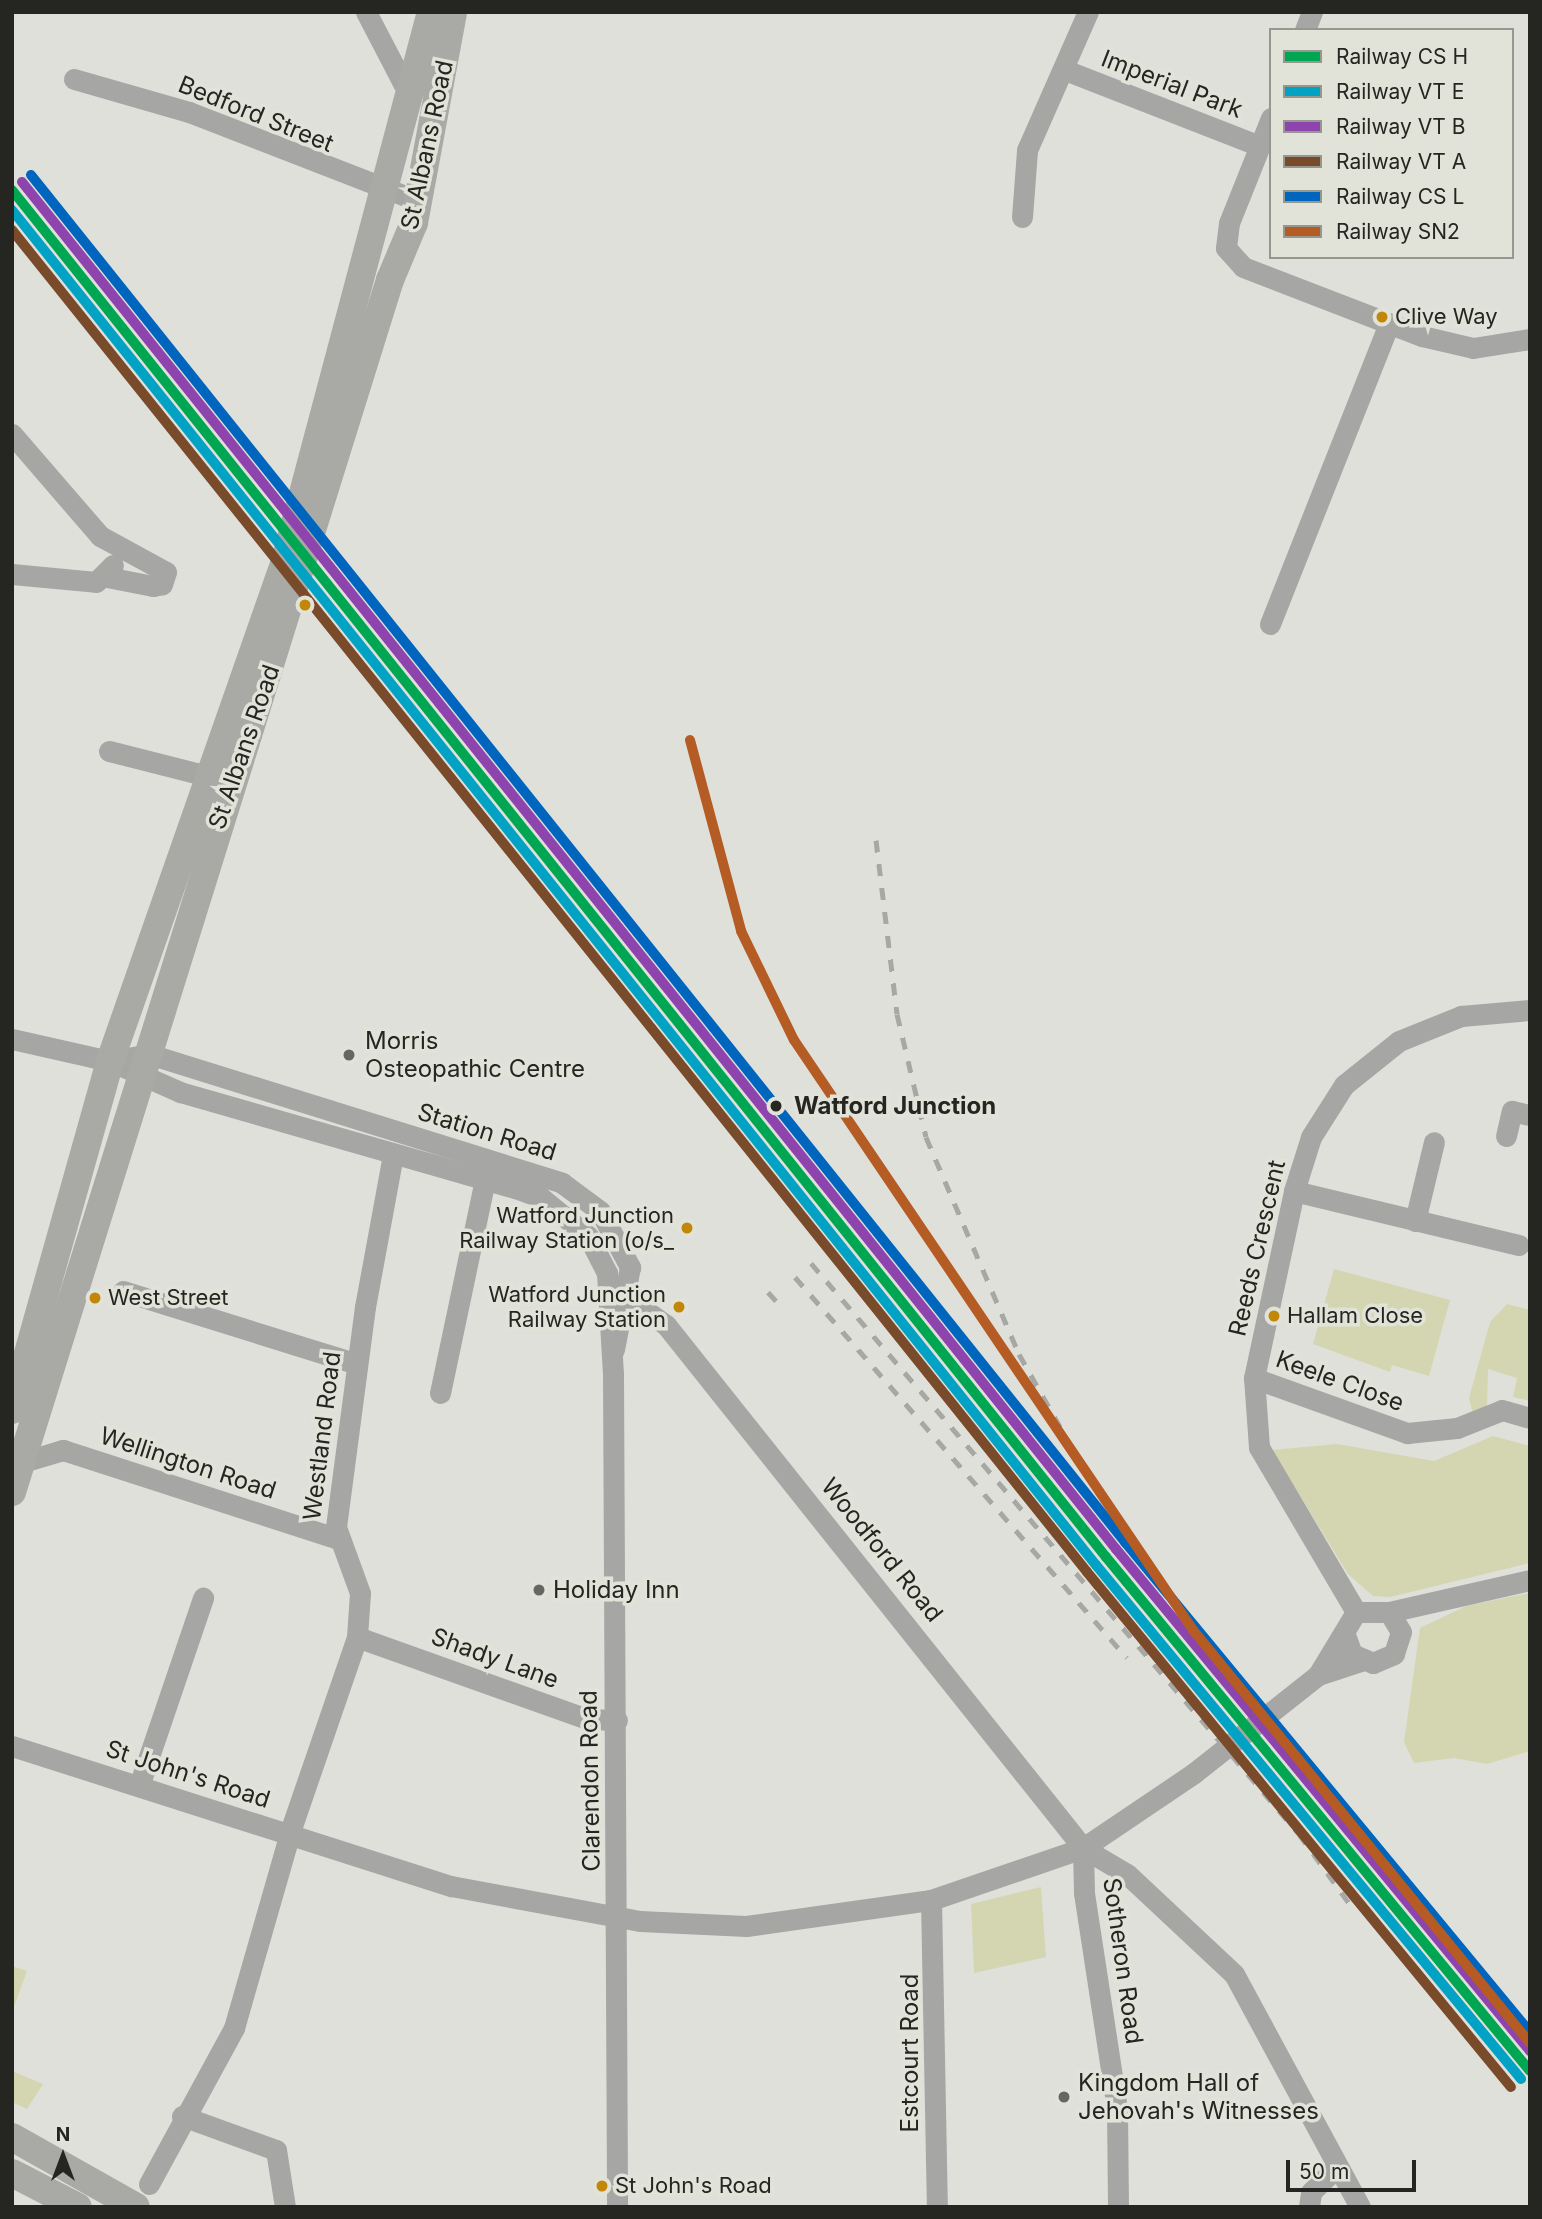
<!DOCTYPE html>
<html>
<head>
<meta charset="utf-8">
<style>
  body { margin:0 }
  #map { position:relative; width:1542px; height:2219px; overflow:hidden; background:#e0e0db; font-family:Inter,sans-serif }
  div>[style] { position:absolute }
  .green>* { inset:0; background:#d3d6b1 }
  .minor>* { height:21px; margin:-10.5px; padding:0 10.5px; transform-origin:10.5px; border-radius:10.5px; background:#a6a6a4 }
  .major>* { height:28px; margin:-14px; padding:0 14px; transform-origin:14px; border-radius:14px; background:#a9a9a5 }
  .rail>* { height:5px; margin-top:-2.5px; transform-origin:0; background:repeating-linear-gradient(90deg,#a7a7a4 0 12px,transparent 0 24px) }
  .rail-1>* { height:10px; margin:-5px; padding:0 5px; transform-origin:5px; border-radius:5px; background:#00a651 }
  .rail-2>* { height:10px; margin:-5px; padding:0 5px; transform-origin:5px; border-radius:5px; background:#02a2c5 }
  .rail-3>* { height:10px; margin:-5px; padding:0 5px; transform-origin:5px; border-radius:5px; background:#8e44ad }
  .rail-4>* { height:10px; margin:-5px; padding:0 5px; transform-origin:5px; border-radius:5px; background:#7a4b2a }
  .rail-5>* { height:10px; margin:-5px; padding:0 5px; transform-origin:5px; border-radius:5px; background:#0065bd }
  .rail-6>* { height:10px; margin:-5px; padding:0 5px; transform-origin:5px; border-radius:5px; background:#b55b24 }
  .dots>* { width:19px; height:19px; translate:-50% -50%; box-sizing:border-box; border:4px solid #e2e3d8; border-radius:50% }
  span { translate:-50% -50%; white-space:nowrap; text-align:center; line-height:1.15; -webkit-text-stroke:7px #e2e3d8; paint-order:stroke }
  .bus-label { font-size:22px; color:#252622 }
  .left { translate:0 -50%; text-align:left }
  .right { translate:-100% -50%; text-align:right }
  .street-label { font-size:24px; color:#252622 }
  .poi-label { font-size:24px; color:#252622 }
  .stop-label { font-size:24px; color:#252622; font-weight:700 }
  .frame { position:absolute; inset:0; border:14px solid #252622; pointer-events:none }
  .legend { position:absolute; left:1269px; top:28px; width:245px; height:231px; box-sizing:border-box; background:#e2e3d8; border:2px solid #96978f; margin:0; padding:9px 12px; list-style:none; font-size:21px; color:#252622 }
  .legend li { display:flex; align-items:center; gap:14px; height:35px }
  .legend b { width:35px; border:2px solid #96978f }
  .north { position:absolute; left:28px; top:2121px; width:70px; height:70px; -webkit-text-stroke:5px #e2e3d8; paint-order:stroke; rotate:0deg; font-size:19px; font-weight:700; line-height:28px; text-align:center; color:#252622 }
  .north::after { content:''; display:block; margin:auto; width:24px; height:32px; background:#252622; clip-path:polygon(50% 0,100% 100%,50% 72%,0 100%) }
  .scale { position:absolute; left:1286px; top:2160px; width:130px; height:32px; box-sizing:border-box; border:4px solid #252622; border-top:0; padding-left:9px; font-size:21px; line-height:24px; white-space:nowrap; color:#252622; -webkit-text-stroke:5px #e2e3d8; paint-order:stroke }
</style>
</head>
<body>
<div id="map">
  <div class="green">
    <i style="clip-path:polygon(1334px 1269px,1450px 1300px,1429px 1376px,1392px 1365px,1390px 1372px,1313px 1344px)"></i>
    <i style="clip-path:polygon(1507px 1304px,1530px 1310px,1530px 1401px,1513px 1397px,1517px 1378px,1488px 1369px,1487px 1408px,1473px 1414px,1469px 1398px,1490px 1322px)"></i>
    <i style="clip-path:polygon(1493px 1436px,1530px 1446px,1530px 1563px,1390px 1597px,1373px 1596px,1348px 1574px,1272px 1450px,1337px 1444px,1434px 1461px)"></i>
    <i style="clip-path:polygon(1530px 1593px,1530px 1751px,1487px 1764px,1454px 1758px,1414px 1763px,1404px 1742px,1420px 1628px,1466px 1606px)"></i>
    <i style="clip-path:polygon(1041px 1887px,1046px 1957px,974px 1973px,971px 1904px)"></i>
    <i style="clip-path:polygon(12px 1966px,27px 1971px,12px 2012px)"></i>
    <i style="clip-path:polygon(12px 2071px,43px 2084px,27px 2109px,12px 2102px)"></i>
  </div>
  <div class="minor">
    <i style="left:366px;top:12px;width:80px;rotate:62.5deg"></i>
    <i style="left:403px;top:83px;width:13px;rotate:32deg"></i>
    <i style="left:1305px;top:30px;width:19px;rotate:-69deg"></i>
    <i style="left:1065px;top:70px;width:209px;rotate:21.3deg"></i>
    <i style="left:74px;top:79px;width:120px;rotate:16deg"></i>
    <i style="left:189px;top:112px;width:246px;rotate:21.2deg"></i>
    <i style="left:1271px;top:118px;width:113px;rotate:111.8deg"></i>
    <i style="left:1229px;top:223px;width:25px;rotate:97deg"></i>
    <i style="left:1226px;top:248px;width:25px;rotate:48deg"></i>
    <i style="left:1243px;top:267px;width:192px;rotate:21.1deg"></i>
    <i style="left:1422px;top:336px;width:52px;rotate:13.2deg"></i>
    <i style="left:1473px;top:348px;width:58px;rotate:-9deg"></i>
    <i style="left:1022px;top:217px;width:67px;rotate:-85.7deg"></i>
    <i style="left:1027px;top:150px;width:151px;rotate:-66.2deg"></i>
    <i style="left:12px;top:434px;width:135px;rotate:49.2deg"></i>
    <i style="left:100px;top:536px;width:75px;rotate:28.6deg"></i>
    <i style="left:166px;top:572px;width:13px;rotate:108deg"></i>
    <i style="left:162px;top:584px;width:9px;rotate:167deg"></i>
    <i style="left:153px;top:586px;width:47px;rotate:-168.9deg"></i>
    <i style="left:12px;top:574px;width:84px;rotate:5.4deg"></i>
    <i style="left:96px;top:582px;width:24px;rotate:-45deg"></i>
    <i style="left:1270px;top:624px;width:318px;rotate:-68.4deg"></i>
    <i style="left:109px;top:751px;width:106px;rotate:14.2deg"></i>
    <i style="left:12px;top:1039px;width:100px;rotate:12.7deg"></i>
    <i style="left:110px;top:1061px;width:77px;rotate:23.9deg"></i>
    <i style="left:180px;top:1092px;width:348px;rotate:16deg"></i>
    <i style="left:515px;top:1188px;width:27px;rotate:20deg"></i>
    <i style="left:540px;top:1197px;width:62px;rotate:39.1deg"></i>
    <i style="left:588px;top:1236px;width:42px;rotate:62.8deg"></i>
    <i style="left:607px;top:1273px;width:101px;rotate:86.6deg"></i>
    <i style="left:613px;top:1374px;width:833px;rotate:89.72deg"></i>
    <i style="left:110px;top:1061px;width:40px;rotate:-10deg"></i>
    <i style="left:149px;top:1054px;width:433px;rotate:17.3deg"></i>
    <i style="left:562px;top:1183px;width:47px;rotate:36.4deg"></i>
    <i style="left:600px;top:1211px;width:64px;rotate:61.8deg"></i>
    <i style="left:630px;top:1267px;width:84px;rotate:101deg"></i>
    <i style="left:1506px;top:1136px;width:26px;rotate:-77deg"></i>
    <i style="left:1512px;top:1111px;width:18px;rotate:13deg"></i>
    <i style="left:1294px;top:1191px;width:231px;rotate:13.5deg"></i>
    <i style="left:1415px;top:1221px;width:81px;rotate:-76.5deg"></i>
    <i style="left:123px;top:1291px;width:245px;rotate:17.3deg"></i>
    <i style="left:628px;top:1298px;width:47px;rotate:35.4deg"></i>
    <i style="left:666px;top:1325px;width:669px;rotate:51.43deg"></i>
    <i style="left:1083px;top:1848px;width:51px;rotate:30.6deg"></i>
    <i style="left:1127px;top:1874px;width:146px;rotate:43.1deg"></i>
    <i style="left:1234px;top:1974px;width:265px;rotate:61.6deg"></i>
    <i style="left:1254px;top:1378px;width:163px;rotate:19.8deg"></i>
    <i style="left:1407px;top:1433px;width:50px;rotate:-5.7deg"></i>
    <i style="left:1457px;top:1428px;width:48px;rotate:-21.8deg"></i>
    <i style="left:1502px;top:1410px;width:29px;rotate:16deg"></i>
    <i style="left:440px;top:1393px;width:218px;rotate:-78.1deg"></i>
    <i style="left:23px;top:1462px;width:42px;rotate:-16.7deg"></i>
    <i style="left:63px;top:1450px;width:287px;rotate:17.9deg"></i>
    <i style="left:1356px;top:1612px;width:191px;rotate:-120.5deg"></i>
    <i style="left:1259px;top:1447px;width:69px;rotate:-94.1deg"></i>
    <i style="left:1254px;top:1378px;width:191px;rotate:-77.9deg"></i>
    <i style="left:1294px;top:1191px;width:57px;rotate:-72.5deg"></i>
    <i style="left:1311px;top:1137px;width:62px;rotate:-57.6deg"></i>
    <i style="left:1344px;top:1085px;width:70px;rotate:-38.7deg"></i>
    <i style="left:1399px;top:1041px;width:67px;rotate:-22deg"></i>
    <i style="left:1461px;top:1016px;width:69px;rotate:-5deg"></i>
    <i style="left:1389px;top:1612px;width:145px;rotate:-12.8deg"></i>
    <i style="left:357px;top:1637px;width:244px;rotate:19.6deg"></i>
    <i style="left:587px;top:1719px;width:30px;rotate:2deg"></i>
    <i style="left:1318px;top:1675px;width:74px;rotate:-58.9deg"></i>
    <i style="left:1356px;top:1612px;width:33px"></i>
    <i style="left:1389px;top:1612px;width:23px;rotate:59deg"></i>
    <i style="left:1401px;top:1632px;width:23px;rotate:108deg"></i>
    <i style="left:1394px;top:1654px;width:23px;rotate:157deg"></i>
    <i style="left:1373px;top:1663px;width:23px;rotate:-157deg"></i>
    <i style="left:1352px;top:1654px;width:20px;rotate:-110deg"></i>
    <i style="left:12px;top:1746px;width:461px;rotate:17.7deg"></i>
    <i style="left:451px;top:1886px;width:192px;rotate:10.5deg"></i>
    <i style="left:640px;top:1921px;width:106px;rotate:2.7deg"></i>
    <i style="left:746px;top:1926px;width:187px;rotate:-8deg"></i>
    <i style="left:931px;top:1900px;width:161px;rotate:-18.9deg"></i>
    <i style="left:1083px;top:1848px;width:134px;rotate:-34deg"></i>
    <i style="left:1194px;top:1773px;width:158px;rotate:-38.3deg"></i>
    <i style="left:1318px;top:1675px;width:45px;rotate:-18deg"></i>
    <i style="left:139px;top:1786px;width:199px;rotate:-71.2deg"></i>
    <i style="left:1083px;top:1848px;width:45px;rotate:88.7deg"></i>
    <i style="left:1084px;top:1893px;width:219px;rotate:81.3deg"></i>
    <i style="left:1117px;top:2109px;width:98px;rotate:89.4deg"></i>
    <i style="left:931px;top:1900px;width:307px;rotate:88.9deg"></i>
    <i style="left:182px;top:2116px;width:100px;rotate:19.9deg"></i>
    <i style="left:276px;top:2150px;width:58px;rotate:81deg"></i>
    <i style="left:149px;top:2184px;width:178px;rotate:-61.4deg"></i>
    <i style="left:234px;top:2028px;width:210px;rotate:-74deg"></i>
    <i style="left:292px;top:1826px;width:200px;rotate:-71deg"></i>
    <i style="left:357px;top:1637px;width:44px;rotate:-86.1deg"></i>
    <i style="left:360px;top:1593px;width:70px;rotate:-110deg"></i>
    <i style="left:336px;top:1527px;width:222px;rotate:-82.5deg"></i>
    <i style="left:365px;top:1307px;width:155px;rotate:-79.6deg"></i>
    <i style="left:1309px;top:2207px;width:15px;rotate:-82deg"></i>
    <i style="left:1311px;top:2192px;width:35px;rotate:-44deg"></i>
  </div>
  <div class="major">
    <i style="left:12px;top:1410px;width:362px;rotate:-74.3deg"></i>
    <i style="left:110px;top:1061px;width:530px;rotate:-70.71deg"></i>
    <i style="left:285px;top:561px;width:568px;rotate:-75.11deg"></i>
    <i style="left:12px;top:1492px;width:1270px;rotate:-72.68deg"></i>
    <i style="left:390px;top:280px;width:62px;rotate:-67.2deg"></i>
    <i style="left:414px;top:223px;width:215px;rotate:-79.5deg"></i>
    <i style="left:12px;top:2137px;width:142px;rotate:29.4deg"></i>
    <i style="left:12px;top:2173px;width:74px;rotate:27.3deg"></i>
  </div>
  <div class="rail">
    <i style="left:876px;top:840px;width:175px;rotate:83.1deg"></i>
    <i style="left:897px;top:1014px;width:126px;rotate:76.7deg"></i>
    <i style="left:926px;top:1137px;width:236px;rotate:66.8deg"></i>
    <i style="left:1019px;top:1354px;width:116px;rotate:60.6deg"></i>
    <i style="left:811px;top:1263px;width:751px;rotate:49.48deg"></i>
    <i style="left:1299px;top:1834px;width:85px;rotate:54.1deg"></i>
    <i style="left:795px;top:1277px;width:505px;rotate:48.93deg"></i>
    <i style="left:768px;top:1292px;width:12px;rotate:48deg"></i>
  </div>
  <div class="rail-1">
    <i style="left:12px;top:190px;width:1751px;rotate:51.33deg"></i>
    <i style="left:1106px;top:1557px;width:666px;rotate:50.48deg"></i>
  </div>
  <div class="rail-2">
    <i style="left:12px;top:210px;width:1735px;rotate:51.34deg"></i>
    <i style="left:1096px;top:1565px;width:667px;rotate:50.41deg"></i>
  </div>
  <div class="rail-3">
    <i style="left:22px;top:182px;width:1751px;rotate:51.33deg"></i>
    <i style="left:1116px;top:1549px;width:651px;rotate:50.49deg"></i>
  </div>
  <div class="rail-4">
    <i style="left:12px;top:230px;width:1719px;rotate:51.3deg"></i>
    <i style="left:1087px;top:1572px;width:667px;rotate:50.54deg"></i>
  </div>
  <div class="rail-5">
    <i style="left:31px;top:175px;width:1751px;rotate:51.33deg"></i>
    <i style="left:1125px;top:1542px;width:636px;rotate:50.43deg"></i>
  </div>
  <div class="rail-6">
    <i style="left:690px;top:740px;width:198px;rotate:75deg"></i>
    <i style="left:741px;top:931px;width:121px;rotate:64.1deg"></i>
    <i style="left:794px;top:1040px;width:712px;rotate:55.93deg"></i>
    <i style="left:1193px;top:1630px;width:533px;rotate:50.79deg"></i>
  </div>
  <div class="dots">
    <i style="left:1382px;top:317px;background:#c28608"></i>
    <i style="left:305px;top:605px;background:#c28608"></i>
    <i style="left:349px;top:1055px;background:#666763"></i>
    <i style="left:776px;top:1106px;background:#252622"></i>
    <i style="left:687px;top:1228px;background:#c28608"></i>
    <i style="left:95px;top:1298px;background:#c28608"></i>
    <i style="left:679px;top:1307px;background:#c28608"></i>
    <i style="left:1274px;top:1316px;background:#c28608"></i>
    <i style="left:539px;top:1590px;background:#666763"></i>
    <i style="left:1064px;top:2097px;background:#666763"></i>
    <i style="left:602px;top:2186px;background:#c28608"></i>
  </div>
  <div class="bus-label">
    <span class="left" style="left:1395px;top:317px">Clive Way</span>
    <span class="right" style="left:674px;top:1228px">Watford Junction<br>Railway Station (o/s_</span>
    <span class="right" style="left:666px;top:1307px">Watford Junction<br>Railway Station</span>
    <span class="left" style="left:108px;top:1298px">West Street</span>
    <span class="left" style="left:1287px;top:1316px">Hallam Close</span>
    <span class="left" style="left:615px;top:2186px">St John's Road</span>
  </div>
  <div class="street-label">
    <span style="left:1172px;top:84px;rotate:21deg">Imperial Park</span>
    <span style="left:256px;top:114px;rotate:22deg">Bedford Street</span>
    <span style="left:427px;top:145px;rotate:-78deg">St Albans Road</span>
    <span style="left:244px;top:747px;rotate:-71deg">St Albans Road</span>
    <span style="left:487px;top:1132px;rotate:17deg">Station Road</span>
    <span style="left:1257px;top:1248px;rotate:-77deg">Reeds Crescent</span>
    <span style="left:1340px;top:1381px;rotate:20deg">Keele Close</span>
    <span style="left:322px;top:1436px;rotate:-83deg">Westland Road</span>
    <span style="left:188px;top:1463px;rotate:18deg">Wellington Road</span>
    <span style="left:882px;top:1550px;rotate:51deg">Woodford Road</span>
    <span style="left:495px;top:1658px;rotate:20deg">Shady Lane</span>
    <span style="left:188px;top:1774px;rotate:18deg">St John's Road</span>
    <span style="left:590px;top:1781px;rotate:-91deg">Clarendon Road</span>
    <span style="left:1123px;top:1961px;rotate:82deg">Sotheron Road</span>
    <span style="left:910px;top:2053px;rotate:-90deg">Estcourt Road</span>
  </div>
  <div class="poi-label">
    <span class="left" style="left:365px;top:1055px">Morris<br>Osteopathic Centre</span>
    <span class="left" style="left:553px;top:1590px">Holiday Inn</span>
    <span class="left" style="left:1078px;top:2097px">Kingdom Hall of<br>Jehovah's Witnesses</span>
  </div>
  <div class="stop-label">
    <span class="left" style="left:794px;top:1106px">Watford Junction</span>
  </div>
  <div class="frame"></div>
  <ul class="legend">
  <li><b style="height:9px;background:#00a651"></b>Railway CS H</li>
  <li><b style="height:9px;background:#02a2c5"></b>Railway VT E</li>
  <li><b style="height:9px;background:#8e44ad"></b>Railway VT B</li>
  <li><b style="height:9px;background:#7a4b2a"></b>Railway VT A</li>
  <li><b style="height:9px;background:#0065bd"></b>Railway CS L</li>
  <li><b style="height:9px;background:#b55b24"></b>Railway SN2</li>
  </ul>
  <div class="north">N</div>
  <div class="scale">50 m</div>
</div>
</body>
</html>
